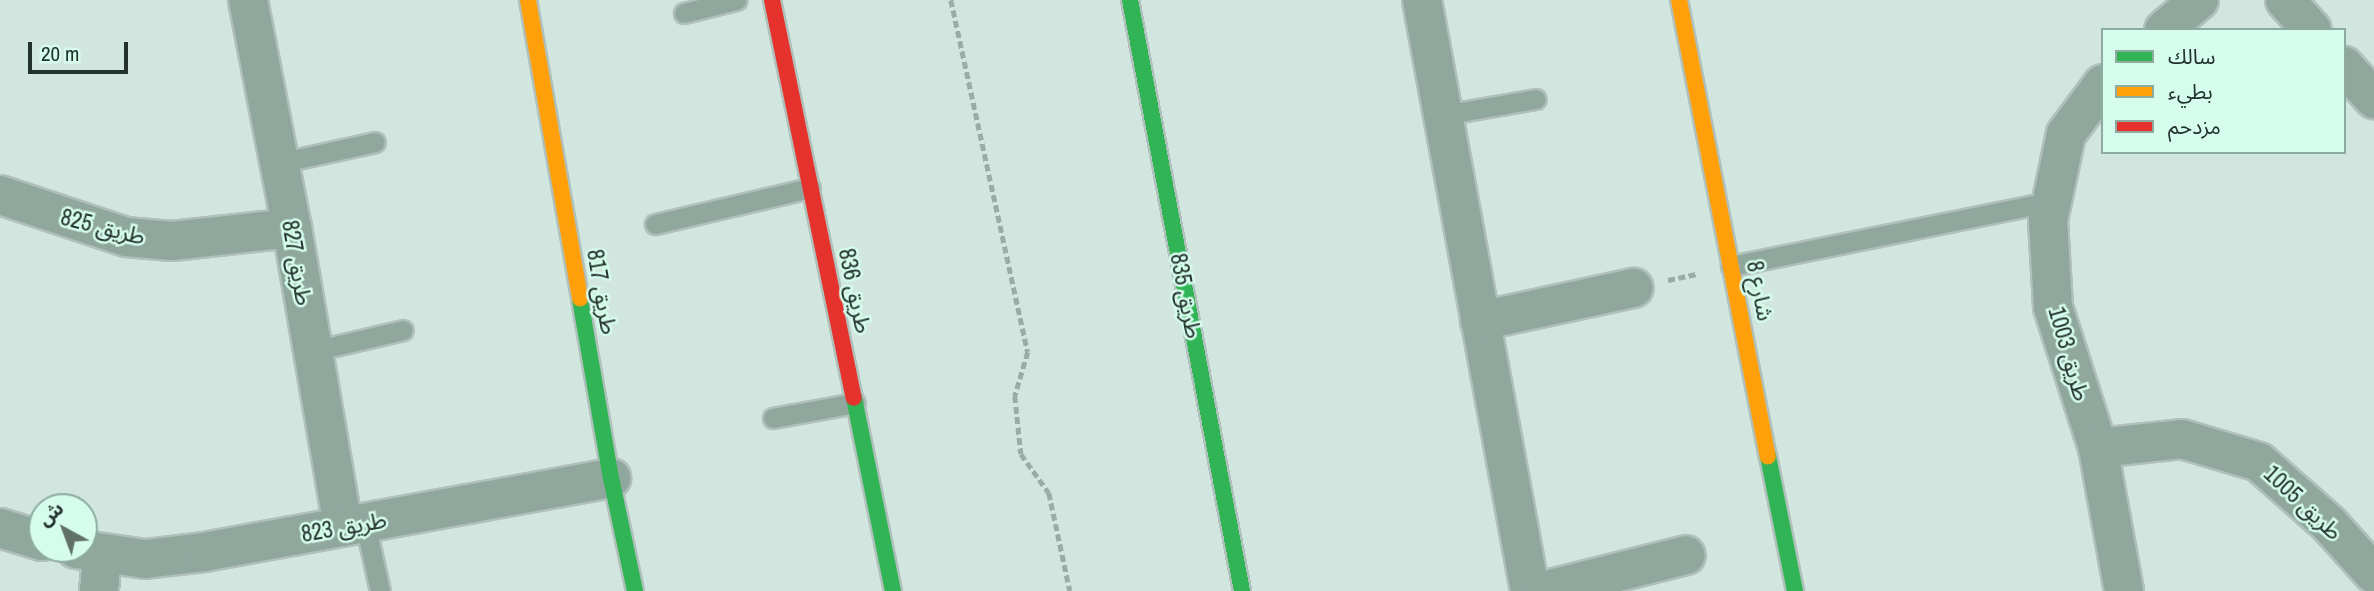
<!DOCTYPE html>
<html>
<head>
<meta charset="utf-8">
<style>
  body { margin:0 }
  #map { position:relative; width:2374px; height:591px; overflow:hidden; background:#d1e6de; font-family:"Archivo Narrow","Noto Sans Arabic",sans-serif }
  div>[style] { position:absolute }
  .path>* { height:4.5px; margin-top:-2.25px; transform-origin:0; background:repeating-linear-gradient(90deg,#9aaca5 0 7px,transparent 0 10.5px) }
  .roads { filter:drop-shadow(2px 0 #b0c0ba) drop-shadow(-2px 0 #b0c0ba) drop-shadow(0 2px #b0c0ba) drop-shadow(0 -2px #b0c0ba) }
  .lane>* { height:19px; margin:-9.5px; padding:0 9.5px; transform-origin:9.5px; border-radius:9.5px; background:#90a79e }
  .street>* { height:38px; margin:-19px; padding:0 19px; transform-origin:19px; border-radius:19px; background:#90a79e }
  .fast>* { height:16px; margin:-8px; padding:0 8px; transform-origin:8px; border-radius:8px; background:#30b455 }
  .slow>* { height:16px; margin:-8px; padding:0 8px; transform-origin:8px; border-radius:8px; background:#ff9f0a }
  .jam>* { height:16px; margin:-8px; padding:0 8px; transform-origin:8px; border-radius:8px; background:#e5322d }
  span { translate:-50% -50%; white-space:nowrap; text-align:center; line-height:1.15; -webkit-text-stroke:5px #d5fcec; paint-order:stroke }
  .street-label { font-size:23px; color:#23322c }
  .legend { position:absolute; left:2101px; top:28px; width:245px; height:126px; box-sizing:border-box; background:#d5fcec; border:2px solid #8eab9f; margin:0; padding:9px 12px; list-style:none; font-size:21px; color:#23322c }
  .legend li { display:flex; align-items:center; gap:14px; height:35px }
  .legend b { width:35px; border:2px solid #8eab9f }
  .north { position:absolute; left:28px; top:493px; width:70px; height:70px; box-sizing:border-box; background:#d5fcec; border:2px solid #8eab9f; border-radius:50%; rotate:319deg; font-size:19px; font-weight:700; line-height:28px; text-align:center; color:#23322c }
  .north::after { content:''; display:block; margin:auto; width:24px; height:32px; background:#60716a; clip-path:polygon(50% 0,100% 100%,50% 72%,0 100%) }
  .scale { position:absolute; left:28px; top:42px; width:100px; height:32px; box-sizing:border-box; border:4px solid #23322c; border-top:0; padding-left:9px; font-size:21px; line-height:24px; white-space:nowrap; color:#23322c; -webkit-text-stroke:5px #d5fcec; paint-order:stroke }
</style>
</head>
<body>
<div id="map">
  <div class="path">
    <i style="left:951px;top:0;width:360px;rotate:77.7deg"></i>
    <i style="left:1028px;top:352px;width:46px;rotate:106.5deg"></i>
    <i style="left:1015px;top:396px;width:58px;rotate:84.1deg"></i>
    <i style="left:1021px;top:454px;width:48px;rotate:54.3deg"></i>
    <i style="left:1049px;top:493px;width:100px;rotate:77.9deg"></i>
    <i style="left:1668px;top:280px;width:30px;rotate:-12deg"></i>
  </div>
  <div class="roads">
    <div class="lane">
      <i style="left:684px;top:13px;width:54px;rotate:-14deg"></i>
      <i style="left:1443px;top:115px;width:94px;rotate:-9.8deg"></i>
      <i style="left:279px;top:163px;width:98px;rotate:-12.3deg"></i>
      <i style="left:655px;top:224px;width:159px;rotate:-13.1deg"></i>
      <i style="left:1731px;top:266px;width:328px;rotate:-11.4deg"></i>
      <i style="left:313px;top:351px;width:92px;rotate:-13.1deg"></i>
      <i style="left:773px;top:418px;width:83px;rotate:-10.4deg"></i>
      <i style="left:365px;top:523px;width:70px;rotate:77.6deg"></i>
    </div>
    <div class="street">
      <i style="left:248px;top:0;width:232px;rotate:79.1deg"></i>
      <i style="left:292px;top:228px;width:303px;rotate:80.3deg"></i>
      <i style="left:1422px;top:0;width:601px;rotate:79.64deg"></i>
      <i style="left:2285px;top:0;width:40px;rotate:48deg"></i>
      <i style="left:2164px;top:30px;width:46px;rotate:-40.6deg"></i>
      <i style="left:2344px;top:66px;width:45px;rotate:47.7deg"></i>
      <i style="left:2103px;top:84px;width:62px;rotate:126.5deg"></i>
      <i style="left:2066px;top:134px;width:88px;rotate:101.8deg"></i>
      <i style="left:2048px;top:220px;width:87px;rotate:86.7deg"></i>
      <i style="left:2053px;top:307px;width:148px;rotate:72.3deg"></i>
      <i style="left:2098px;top:448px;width:145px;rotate:79.7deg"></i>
      <i style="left:0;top:195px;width:133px;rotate:18.4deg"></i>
      <i style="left:126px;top:237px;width:46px;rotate:5deg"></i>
      <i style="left:172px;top:241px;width:121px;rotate:-6.2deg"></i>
      <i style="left:1480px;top:321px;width:157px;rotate:-12.2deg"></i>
      <i style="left:2098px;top:448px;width:84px;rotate:-6.1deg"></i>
      <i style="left:2182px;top:439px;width:80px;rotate:16.6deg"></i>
      <i style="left:2259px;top:462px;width:94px;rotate:41.5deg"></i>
      <i style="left:2329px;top:524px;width:67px;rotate:48deg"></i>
      <i style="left:0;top:528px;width:44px;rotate:17.2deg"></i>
      <i style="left:76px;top:549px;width:70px;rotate:8.2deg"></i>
      <i style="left:145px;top:559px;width:59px;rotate:-6.8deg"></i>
      <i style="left:204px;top:552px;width:414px;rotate:-10.3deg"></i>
      <i style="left:99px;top:591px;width:37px;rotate:-85deg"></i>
      <i style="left:1542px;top:591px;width:148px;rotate:-14deg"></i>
    </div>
    <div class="fast">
      <i style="left:1130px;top:0;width:602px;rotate:79.27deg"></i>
      <i style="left:580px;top:299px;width:182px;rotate:80.2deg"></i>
      <i style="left:611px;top:478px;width:116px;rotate:78deg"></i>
      <i style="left:854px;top:398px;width:197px;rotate:78.6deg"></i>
      <i style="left:1768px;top:456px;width:138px;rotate:78.7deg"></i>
    </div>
    <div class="slow">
      <i style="left:528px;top:0;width:303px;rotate:80.1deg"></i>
      <i style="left:1679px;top:0;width:465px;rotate:79deg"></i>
    </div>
    <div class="jam">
      <i style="left:772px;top:0;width:406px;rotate:78.4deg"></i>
    </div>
  </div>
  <div class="street-label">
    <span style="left:103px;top:227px;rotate:14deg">طريق 825</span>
    <span style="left:297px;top:263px;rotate:80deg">طريق 827</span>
    <span style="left:855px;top:291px;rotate:78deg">طريق 836</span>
    <span style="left:1760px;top:291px;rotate:79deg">شارع 8</span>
    <span style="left:602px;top:292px;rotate:80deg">طريق 817</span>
    <span style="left:1186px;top:296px;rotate:79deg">طريق 835</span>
    <span style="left:2069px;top:354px;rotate:74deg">طريق 1003</span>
    <span style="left:2303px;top:503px;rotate:43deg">طريق 1005</span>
    <span style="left:344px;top:527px;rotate:-10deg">طريق 823</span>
  </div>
  <ul class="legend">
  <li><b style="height:9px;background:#30b455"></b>سالك</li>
  <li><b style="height:9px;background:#ff9f0a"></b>بطيء</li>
  <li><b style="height:9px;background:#e5322d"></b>مزدحم</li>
  </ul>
  <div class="north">ش</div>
  <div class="scale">20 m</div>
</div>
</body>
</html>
